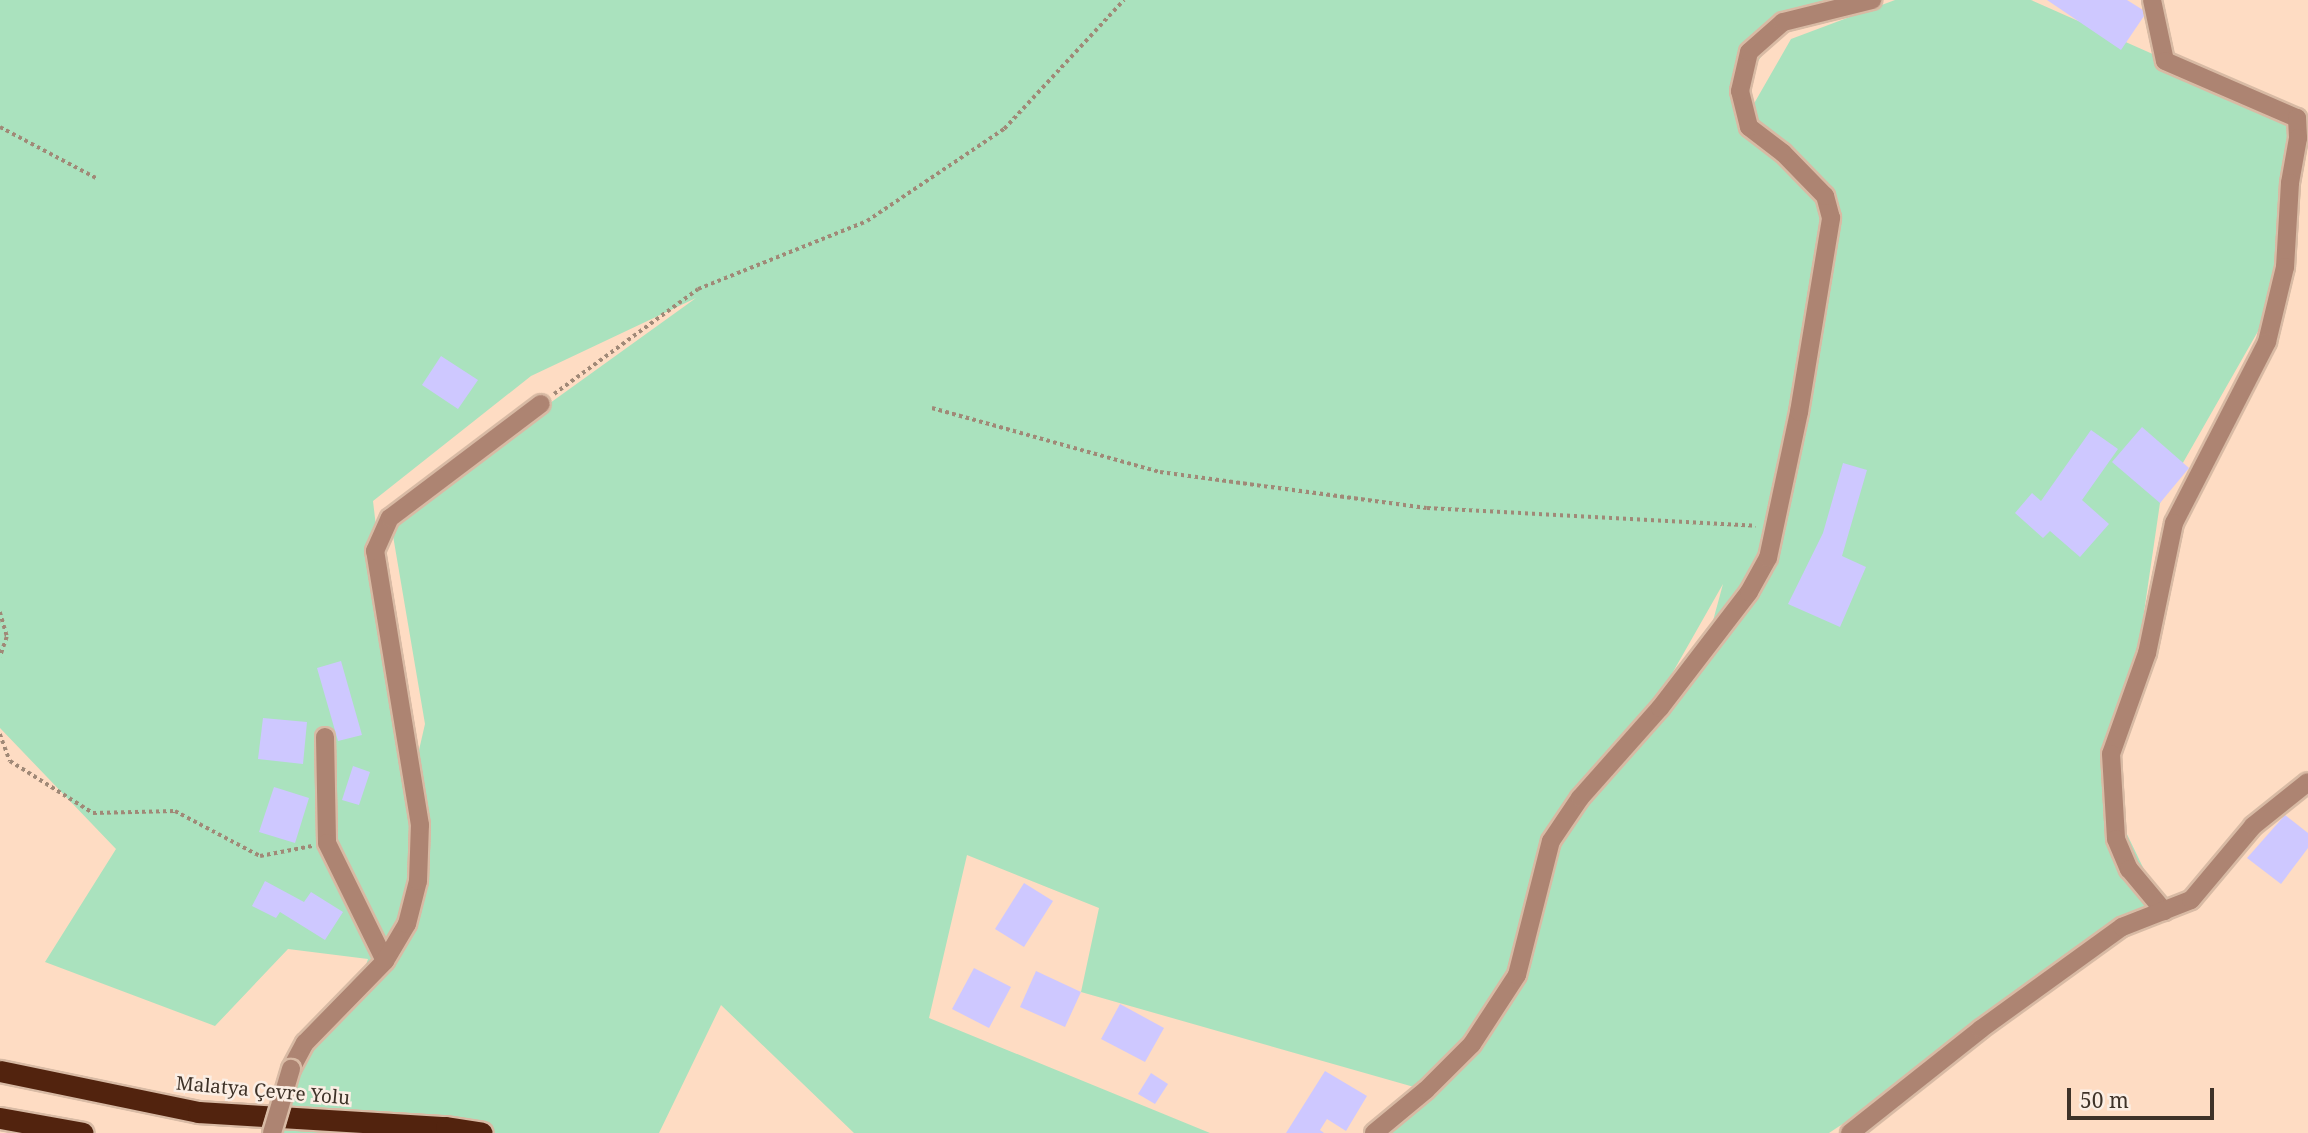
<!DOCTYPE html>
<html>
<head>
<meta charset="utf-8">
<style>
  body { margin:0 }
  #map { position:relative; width:2308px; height:1133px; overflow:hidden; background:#fedcc3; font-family:"Noto Serif",serif }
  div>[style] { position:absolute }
  .green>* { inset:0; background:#aae2be }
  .building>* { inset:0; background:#cec8ff }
  .path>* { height:3.5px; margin-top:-1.75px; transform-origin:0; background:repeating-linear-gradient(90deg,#a08977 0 3.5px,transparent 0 7px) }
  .roads { filter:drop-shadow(2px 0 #d8baa4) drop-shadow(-2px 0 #d8baa4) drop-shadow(0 2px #d8baa4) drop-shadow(0 -2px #d8baa4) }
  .minor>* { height:18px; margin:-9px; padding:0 9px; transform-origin:9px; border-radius:9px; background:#ad8472 }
  .highway>* { height:21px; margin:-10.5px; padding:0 10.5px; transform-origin:10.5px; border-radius:10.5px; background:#52230e }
  .bridges { filter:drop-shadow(2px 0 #d8baa4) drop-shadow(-2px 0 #d8baa4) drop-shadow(0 2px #d8baa4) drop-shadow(0 -2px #d8baa4) }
  .minor-bridge>* { height:18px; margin:-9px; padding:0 9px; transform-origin:9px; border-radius:9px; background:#ad8472 }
  span { translate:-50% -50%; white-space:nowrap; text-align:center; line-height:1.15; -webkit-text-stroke:5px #fbeee4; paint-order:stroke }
  .street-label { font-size:19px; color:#3e3228 }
  .scale { position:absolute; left:2067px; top:1088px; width:147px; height:32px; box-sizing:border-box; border:4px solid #3e3228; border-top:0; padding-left:9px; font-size:21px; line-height:24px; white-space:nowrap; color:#3e3228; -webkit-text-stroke:5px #fbeee4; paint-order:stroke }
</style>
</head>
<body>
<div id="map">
  <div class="green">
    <i style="clip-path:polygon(evenodd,0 0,1865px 0,1783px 22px,1740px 90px,1752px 107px,1791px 39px,1895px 0,2031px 0,2297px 118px,2277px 298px,2160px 503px,2131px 701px,2111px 801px,2164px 911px,1829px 1133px,1374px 1133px,1421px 1089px,1081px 992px,1099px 908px,967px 855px,929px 1018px,1210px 1133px,854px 1133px,721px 1005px,659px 1133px,277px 1133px,291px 1069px,356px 995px,368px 959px,288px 949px,215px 1026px,45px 962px,116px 849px,0 728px,0 0,696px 298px,390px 518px,425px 724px,408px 798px,373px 501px,531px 376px,696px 298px,0 0,1723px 584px,1701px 665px,1632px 744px,1723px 584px)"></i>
  </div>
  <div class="building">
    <i style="clip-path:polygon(2047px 0,2127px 0,2143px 10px,2144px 16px,2121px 50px)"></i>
    <i style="clip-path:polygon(441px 356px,478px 380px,458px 409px,422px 385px)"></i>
    <i style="clip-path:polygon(2142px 427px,2189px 468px,2160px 503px,2112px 462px)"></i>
    <i style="clip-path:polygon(2091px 430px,2118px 449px,2082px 500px,2109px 524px,2080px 557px,2050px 531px,2043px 538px,2015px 513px,2032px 493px,2041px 501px)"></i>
    <i style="clip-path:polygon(1843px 463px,1867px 470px,1842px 556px,1866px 567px,1840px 627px,1788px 604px,1823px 533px)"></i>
    <i style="clip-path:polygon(341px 661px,362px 735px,338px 741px,317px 668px)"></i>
    <i style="clip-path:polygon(263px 718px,307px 722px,303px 764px,258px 759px)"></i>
    <i style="clip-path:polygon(353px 766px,370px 772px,359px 805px,342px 800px)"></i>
    <i style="clip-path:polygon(274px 787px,309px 798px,295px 843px,259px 832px)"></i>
    <i style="clip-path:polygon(2285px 815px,2308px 833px,2308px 848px,2281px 884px,2247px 858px)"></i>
    <i style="clip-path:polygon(265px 881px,304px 902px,311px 892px,343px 912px,325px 940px,280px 912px,276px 918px,252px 906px)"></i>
    <i style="clip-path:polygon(1024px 883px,1053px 901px,1024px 947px,995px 929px)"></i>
    <i style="clip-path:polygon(974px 968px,1011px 987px,989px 1028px,952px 1009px)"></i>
    <i style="clip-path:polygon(1036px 971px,1081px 992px,1065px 1027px,1020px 1007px)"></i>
    <i style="clip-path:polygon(1120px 1004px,1164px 1028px,1145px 1062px,1101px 1039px)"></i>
    <i style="clip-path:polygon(1325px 1071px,1367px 1096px,1346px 1131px,1327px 1119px,1320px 1130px,1324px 1133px,1286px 1133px)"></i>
    <i style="clip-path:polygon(1151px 1073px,1168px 1084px,1155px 1104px,1138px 1094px)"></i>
  </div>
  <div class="path">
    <i style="left:0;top:127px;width:111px;rotate:28deg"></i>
    <i style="left:554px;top:394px;width:178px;rotate:-36.1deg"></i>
    <i style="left:698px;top:289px;width:182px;rotate:-21.9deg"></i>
    <i style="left:867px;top:221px;width:165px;rotate:-33.9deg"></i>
    <i style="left:1004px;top:129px;width:176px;rotate:-47.1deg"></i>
    <i style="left:932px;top:408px;width:237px;rotate:15.7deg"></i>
    <i style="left:1160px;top:472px;width:269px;rotate:7.7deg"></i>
    <i style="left:1427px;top:508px;width:329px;rotate:3.1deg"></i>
    <i style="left:0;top:612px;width:26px;rotate:74deg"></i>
    <i style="left:7px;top:637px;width:21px;rotate:109deg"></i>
    <i style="left:0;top:734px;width:29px;rotate:70deg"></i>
    <i style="left:10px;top:761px;width:98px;rotate:32.1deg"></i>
    <i style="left:93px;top:813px;width:82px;rotate:-1.4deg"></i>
    <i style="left:175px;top:811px;width:96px;rotate:27.9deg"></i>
    <i style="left:260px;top:856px;width:53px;rotate:-10.9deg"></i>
  </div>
  <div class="roads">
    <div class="minor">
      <i style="left:2152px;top:0;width:62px;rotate:78deg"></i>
      <i style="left:2165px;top:61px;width:144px;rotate:23.4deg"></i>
      <i style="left:2297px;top:118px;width:20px;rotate:87deg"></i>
      <i style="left:2298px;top:138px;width:46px;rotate:100.1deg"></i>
      <i style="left:2290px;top:183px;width:84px;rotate:93.4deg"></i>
      <i style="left:2285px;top:267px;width:77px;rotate:103.5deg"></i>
      <i style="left:2267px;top:342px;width:203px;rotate:117.2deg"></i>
      <i style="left:2174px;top:523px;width:133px;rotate:101.7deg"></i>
      <i style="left:2147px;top:653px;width:107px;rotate:109.6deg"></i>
      <i style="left:2111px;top:754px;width:85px;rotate:86.6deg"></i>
      <i style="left:2116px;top:839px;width:33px;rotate:67deg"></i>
      <i style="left:2129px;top:869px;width:55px;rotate:50.2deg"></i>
      <i style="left:325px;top:737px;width:106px;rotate:88.9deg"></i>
      <i style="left:327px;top:843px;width:131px;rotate:63.8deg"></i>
      <i style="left:291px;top:1069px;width:30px;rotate:-62deg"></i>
      <i style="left:305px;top:1043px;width:115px;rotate:-45.7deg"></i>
      <i style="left:385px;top:961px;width:43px;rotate:-59.3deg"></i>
      <i style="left:407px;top:924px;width:44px;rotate:-75.7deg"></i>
      <i style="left:418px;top:881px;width:56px;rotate:-88deg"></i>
      <i style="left:420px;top:825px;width:278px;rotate:-99.3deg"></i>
      <i style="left:375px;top:551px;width:36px;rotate:-66deg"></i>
      <i style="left:390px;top:518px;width:189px;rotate:-37.1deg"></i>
      <i style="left:1374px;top:1133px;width:67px;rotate:-39.6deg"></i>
      <i style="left:1426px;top:1090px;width:65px;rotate:-45deg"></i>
      <i style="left:1472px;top:1044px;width:82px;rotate:-56.9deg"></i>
      <i style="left:1517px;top:975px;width:138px;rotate:-75.8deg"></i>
      <i style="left:1551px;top:841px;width:52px;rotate:-56deg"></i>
      <i style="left:1580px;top:798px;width:120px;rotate:-48.4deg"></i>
      <i style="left:1660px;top:708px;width:146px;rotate:-52.5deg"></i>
      <i style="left:1749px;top:592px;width:39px;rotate:-61deg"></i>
      <i style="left:1768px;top:558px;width:149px;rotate:-78deg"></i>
      <i style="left:1799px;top:412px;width:197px;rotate:-80.6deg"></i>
      <i style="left:1831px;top:218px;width:23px;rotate:-105deg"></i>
      <i style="left:1825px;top:196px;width:60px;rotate:-134.3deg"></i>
      <i style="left:1783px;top:153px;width:43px;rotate:-142.6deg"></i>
      <i style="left:1749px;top:127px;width:37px;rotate:-104deg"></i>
      <i style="left:1740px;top:91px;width:40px;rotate:-77deg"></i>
      <i style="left:1749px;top:52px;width:45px;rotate:-41.4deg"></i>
      <i style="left:1783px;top:22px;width:92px;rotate:-13.9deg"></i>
      <i style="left:1850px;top:1133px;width:167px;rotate:-38.4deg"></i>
      <i style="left:1981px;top:1029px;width:174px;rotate:-35.9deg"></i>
      <i style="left:2122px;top:927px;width:74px;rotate:-21.4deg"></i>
      <i style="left:2191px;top:900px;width:97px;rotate:-50deg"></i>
      <i style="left:2253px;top:826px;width:70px;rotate:-38.7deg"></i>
    </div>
    <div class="highway">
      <i style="left:0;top:1071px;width:202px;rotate:11.7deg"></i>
      <i style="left:198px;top:1112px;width:248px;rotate:3.5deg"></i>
      <i style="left:446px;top:1127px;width:36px;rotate:9deg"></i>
      <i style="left:0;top:1118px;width:84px;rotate:10.2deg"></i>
    </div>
  </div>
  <div class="bridges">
    <div class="minor-bridge">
      <i style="left:272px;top:1133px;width:67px;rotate:-73.5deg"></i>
    </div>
  </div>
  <div class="street-label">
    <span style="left:263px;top:1091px;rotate:5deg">Malatya Çevre Yolu</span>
  </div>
  <div class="scale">50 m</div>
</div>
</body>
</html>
